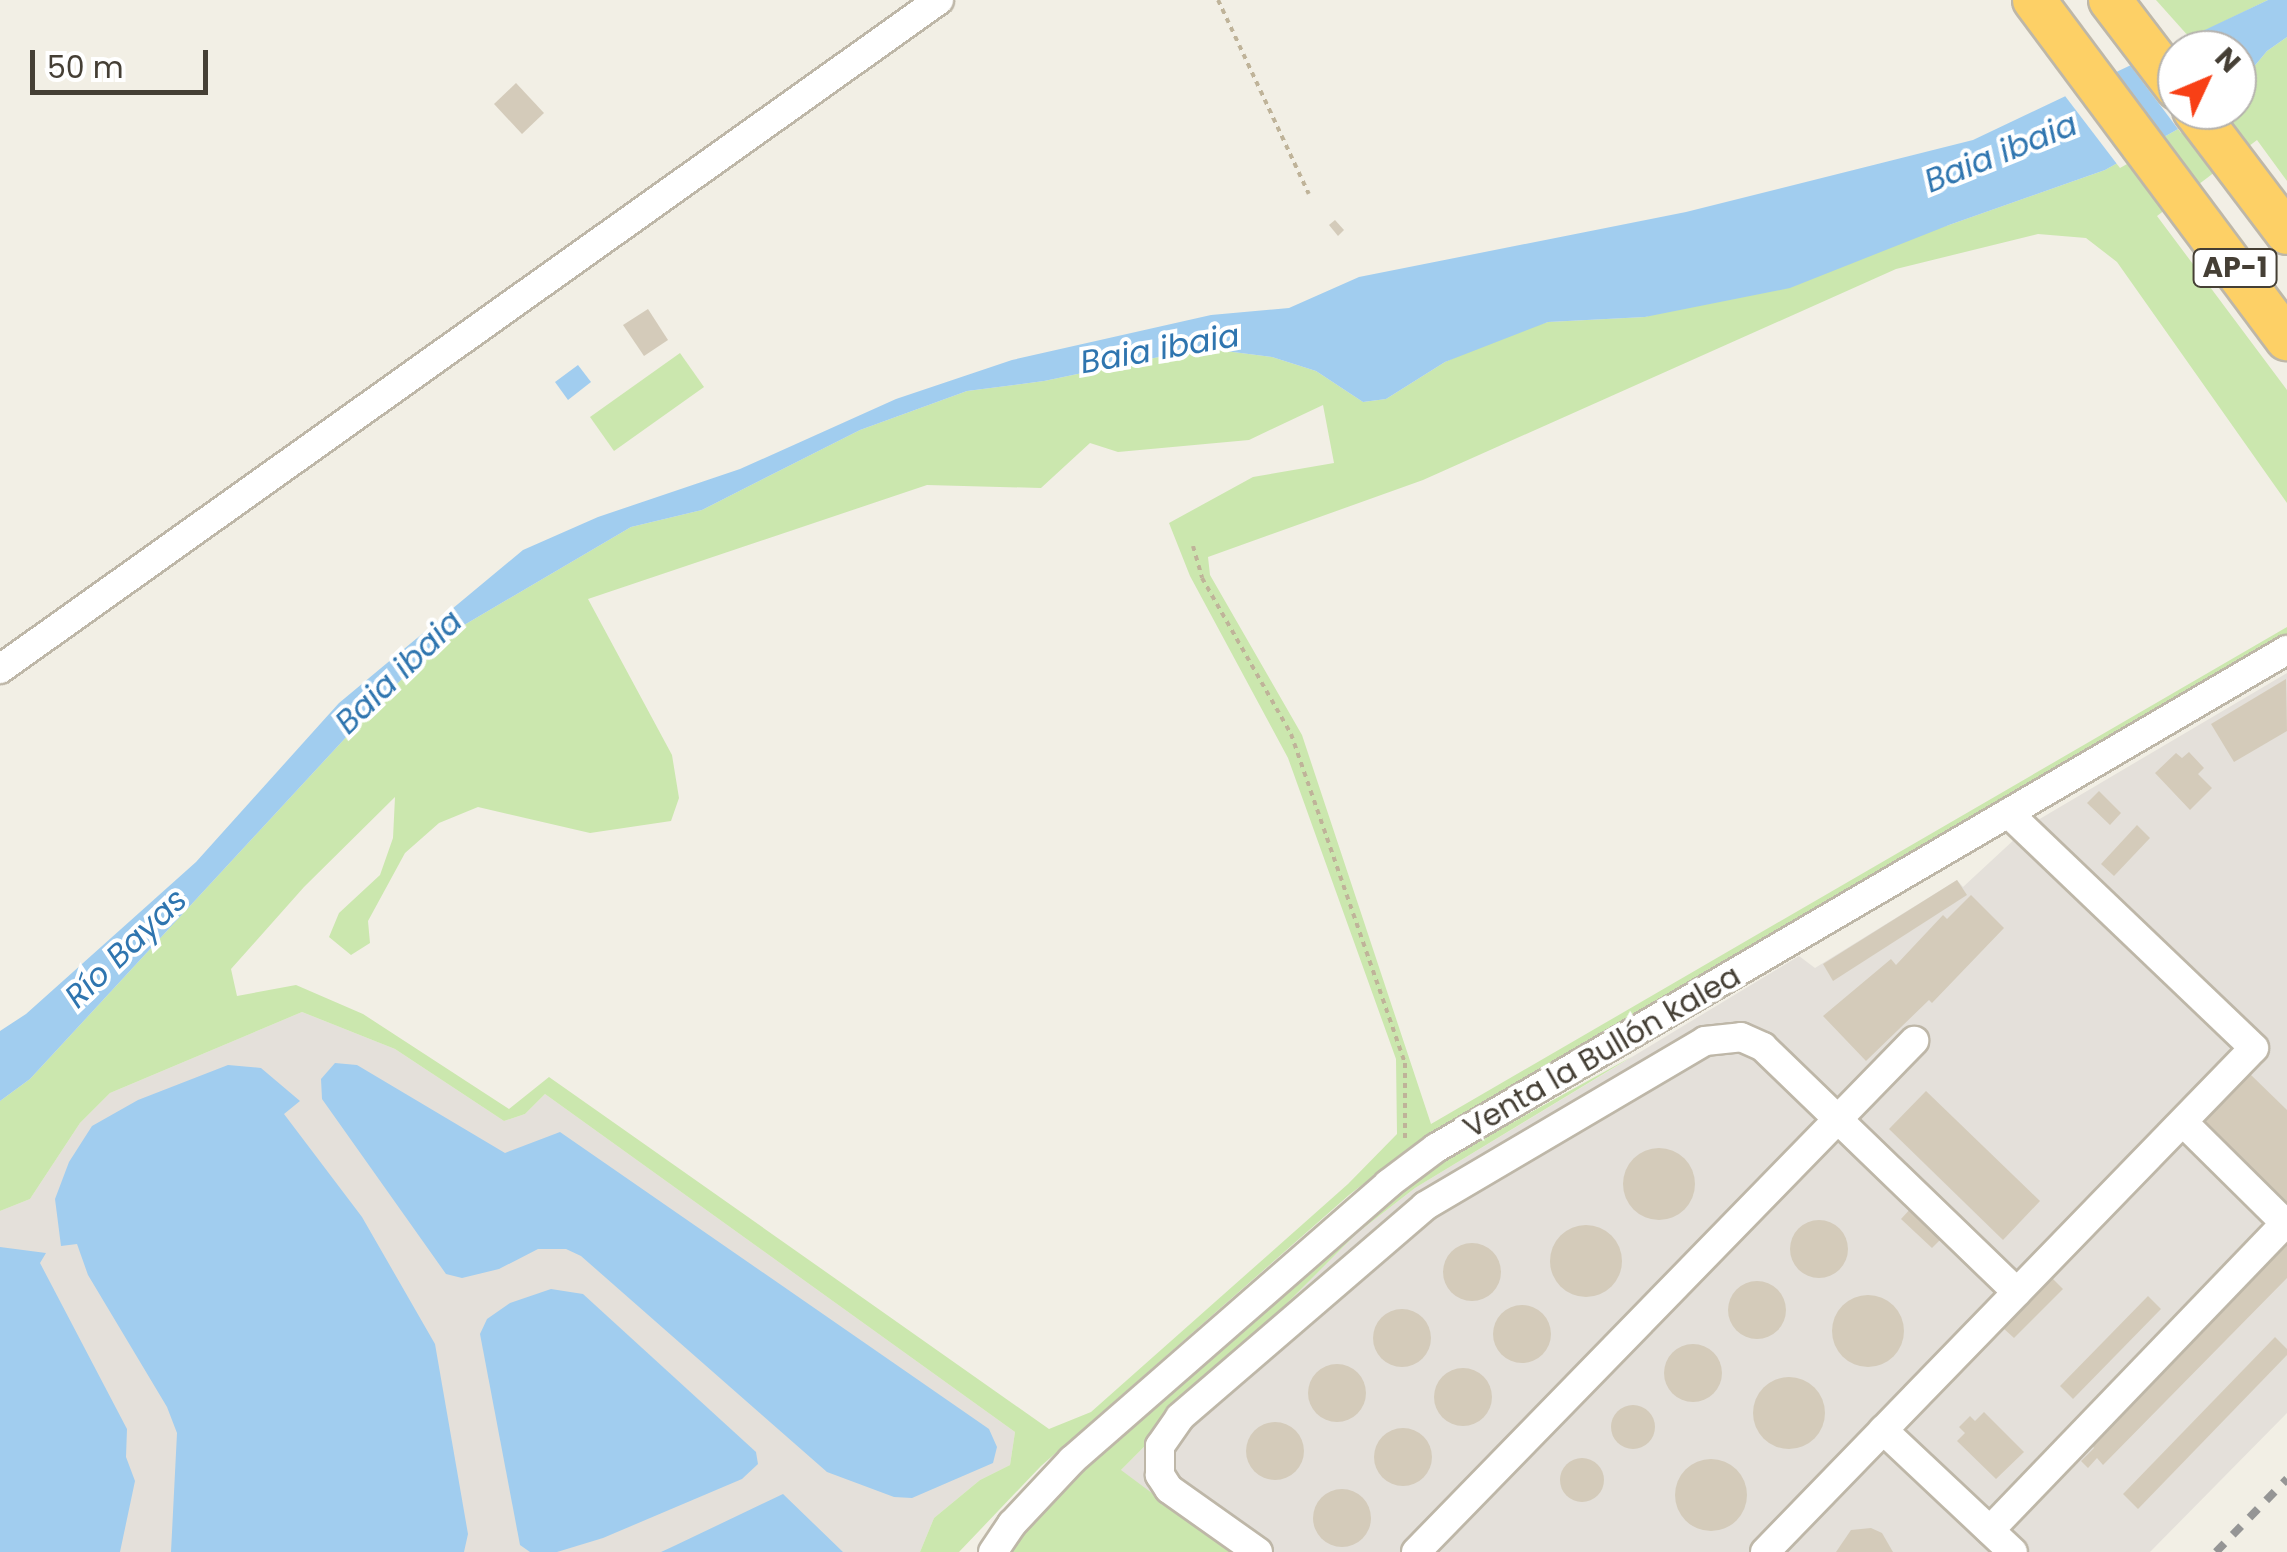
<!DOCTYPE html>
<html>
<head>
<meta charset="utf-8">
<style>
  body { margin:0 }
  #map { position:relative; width:2287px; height:1552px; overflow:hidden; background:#f2efe5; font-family:Poppins,sans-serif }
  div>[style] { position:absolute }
  .industrial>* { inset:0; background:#e4e0da }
  .green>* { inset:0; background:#cbe7ae }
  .water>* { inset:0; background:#a1cdef }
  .pier>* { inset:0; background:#f2efe5 }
  .building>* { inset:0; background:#d4cbba }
  .round { border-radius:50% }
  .path>* { height:4px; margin-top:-2px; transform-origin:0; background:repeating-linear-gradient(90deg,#bfb399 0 5px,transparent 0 10px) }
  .roads { filter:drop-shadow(2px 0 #beb7a8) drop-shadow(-2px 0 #beb7a8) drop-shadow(0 2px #beb7a8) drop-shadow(0 -2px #beb7a8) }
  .minor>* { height:28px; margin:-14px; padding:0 14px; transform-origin:14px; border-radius:14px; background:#fff }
  .highway>* { height:42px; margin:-21px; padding:0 21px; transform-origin:21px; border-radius:21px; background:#fdd066 }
  .rail>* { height:8px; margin-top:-4px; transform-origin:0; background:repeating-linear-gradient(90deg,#959595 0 12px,transparent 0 24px) }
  span { translate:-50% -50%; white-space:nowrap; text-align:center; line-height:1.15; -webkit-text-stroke:8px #fff; paint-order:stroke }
  .shield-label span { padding:2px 8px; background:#fff; border:2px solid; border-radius:8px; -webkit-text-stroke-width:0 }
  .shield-label { font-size:28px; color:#453f35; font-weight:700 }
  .street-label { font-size:30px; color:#453f35 }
  .water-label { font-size:32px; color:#2f75af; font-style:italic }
  .north { position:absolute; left:2157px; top:30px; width:100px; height:100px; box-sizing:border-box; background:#fff; border:2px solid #b5b2ae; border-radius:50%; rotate:46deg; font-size:28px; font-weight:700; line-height:40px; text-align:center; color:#453f35 }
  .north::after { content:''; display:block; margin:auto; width:35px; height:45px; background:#f84016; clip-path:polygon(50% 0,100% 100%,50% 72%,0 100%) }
  .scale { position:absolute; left:30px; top:50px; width:178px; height:45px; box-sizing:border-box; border:5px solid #453f35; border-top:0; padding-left:12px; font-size:30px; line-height:35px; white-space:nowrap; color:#453f35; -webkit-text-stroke:8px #fff; paint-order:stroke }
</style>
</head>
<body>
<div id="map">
  <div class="industrial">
    <i style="clip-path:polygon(2287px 673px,2287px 1413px,2150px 1552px,1231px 1552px,1120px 1471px,1357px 1233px,1415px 1188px,1799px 956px,1815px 968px,1957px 880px,1963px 887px,2031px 824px)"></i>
    <i style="clip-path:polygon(302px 1012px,395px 1049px,504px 1121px,525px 1114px,545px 1094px,1015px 1432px,1010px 1465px,980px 1480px,934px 1518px,920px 1552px,0 1552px,0 1211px,30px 1199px,80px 1123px,110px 1093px)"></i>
  </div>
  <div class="green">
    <i style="clip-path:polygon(2156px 0,2268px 0,2190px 38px)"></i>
    <i style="clip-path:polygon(evenodd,2287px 37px,2287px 181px,2257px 140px,2157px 216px,2287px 390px,2287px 503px,2117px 262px,2086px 238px,2038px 234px,1896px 269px,1423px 480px,1208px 557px,1210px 575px,1302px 735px,1431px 1124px,2287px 627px,2287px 639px,1410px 1148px,1349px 1195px,1041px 1466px,959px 1552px,920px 1552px,934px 1518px,980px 1480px,1010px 1465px,1015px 1432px,545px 1094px,525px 1114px,504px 1121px,395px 1049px,302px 1012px,110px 1093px,80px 1123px,30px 1199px,0 1211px,0 1101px,30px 1079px,386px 694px,454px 631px,631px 527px,702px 510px,860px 430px,967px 391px,1044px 381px,1202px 348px,1272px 357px,1316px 371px,1363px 402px,1386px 399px,1445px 362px,1502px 336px,1548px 322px,1645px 317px,1949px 225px,2105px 170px,2212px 110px,2237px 110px,2237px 87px,2267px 51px,2287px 37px,1323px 405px,1334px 463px,1253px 477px,1169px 523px,1190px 576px,1288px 758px,1396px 1059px,1397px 1134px,1348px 1184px,1091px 1412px,1049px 1429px,549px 1077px,509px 1109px,363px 1014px,296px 985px,237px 996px,231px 969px,304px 887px,395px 797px,393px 838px,380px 875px,339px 913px,329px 937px,351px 955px,370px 943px,368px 921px,405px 853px,439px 823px,478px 807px,590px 833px,671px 821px,679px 798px,672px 755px,588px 599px,927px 485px,1041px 488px,1090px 443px,1118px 452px,1249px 440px,1323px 405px)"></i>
    <i style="clip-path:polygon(680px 353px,704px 387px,614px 451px,590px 417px)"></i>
    <i style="clip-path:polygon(1633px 1056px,1415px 1188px,1357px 1233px,1121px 1470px,1231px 1552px,1008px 1552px,1074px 1472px,1394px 1195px,1437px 1164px)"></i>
  </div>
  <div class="water">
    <i style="clip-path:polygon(2268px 0,2287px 0,2287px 37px,2267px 51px,2237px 87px,2237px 50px,2177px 50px,2177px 110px,2212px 110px,2105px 170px,1949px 225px,1790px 288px,1645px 317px,1548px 322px,1445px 362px,1386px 399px,1363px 402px,1316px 371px,1272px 357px,1202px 348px,1044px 381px,967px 391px,860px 430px,702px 510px,631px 527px,454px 631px,386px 694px,30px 1079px,0 1101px,0 1031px,26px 1014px,196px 862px,339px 703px,523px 550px,598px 517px,740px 469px,896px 399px,1012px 360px,1211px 315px,1289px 308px,1359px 277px,1686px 212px,1973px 140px)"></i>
    <i style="clip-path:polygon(578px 365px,591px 382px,568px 400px,555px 382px)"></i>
    <i style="clip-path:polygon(335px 1063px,357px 1065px,505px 1153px,560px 1132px,989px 1429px,997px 1447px,993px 1463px,912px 1498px,894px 1497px,827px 1472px,581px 1256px,566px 1249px,538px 1249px,499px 1269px,462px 1278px,446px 1274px,322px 1099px,321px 1079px)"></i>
    <i style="clip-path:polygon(228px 1065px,261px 1068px,300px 1101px,284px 1114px,362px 1217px,435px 1344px,468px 1534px,464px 1552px,171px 1552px,177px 1433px,167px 1407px,88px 1275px,77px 1244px,61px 1246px,55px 1199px,69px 1162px,92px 1126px,138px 1100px)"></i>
    <i style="clip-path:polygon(0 1247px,46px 1253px,40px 1263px,127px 1429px,126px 1457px,135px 1481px,120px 1552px,0 1552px)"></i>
    <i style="clip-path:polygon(551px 1289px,583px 1294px,756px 1452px,758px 1464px,742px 1479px,603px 1538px,557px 1552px,530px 1552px,520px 1545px,480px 1334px,487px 1319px,510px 1303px)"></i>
    <i style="clip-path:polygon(783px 1494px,843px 1552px,661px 1552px,674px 1546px)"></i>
  </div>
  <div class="pier">
    <i style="clip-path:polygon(2180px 36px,2191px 50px,2177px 50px,2177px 110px,2214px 114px,2181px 133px,2127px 61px)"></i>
    <i style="clip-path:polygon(2113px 68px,2168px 141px,2120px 168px,2062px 92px)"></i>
  </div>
  <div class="building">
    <i style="clip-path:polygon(516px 83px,544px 113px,522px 134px,494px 104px)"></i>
    <i style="clip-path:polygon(1335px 220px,1344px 230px,1338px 236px,1329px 225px)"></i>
    <i style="clip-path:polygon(648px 309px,668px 340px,644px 356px,623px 325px)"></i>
    <i style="clip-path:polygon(2286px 679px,2287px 731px,2234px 762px,2211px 724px)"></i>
    <i style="clip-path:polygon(2189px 752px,2204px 768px,2198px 774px,2212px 788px,2190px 810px,2155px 773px,2176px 753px,2182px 758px)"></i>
    <i style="clip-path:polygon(2099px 791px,2121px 813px,2110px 825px,2087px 803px)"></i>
    <i style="clip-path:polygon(2137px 825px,2150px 838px,2114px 876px,2101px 864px)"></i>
    <i style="clip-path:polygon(1957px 880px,1967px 895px,1833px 981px,1823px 964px)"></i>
    <i style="clip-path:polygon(1971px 895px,2004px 928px,1932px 1003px,1929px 1000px,1866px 1061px,1823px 1016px,1891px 959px,1896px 965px,1943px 915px,1947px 919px)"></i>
    <i style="clip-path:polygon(2250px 1074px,2287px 1110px,2287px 1204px,2202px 1125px)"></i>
    <i style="clip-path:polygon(1926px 1091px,2040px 1201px,2003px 1240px,1889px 1129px)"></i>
    <i class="round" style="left:1623px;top:1148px;width:72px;height:72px"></i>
    <i style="clip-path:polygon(1913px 1206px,1944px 1236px,1932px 1248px,1901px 1219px)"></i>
    <i class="round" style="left:1790px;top:1220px;width:58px;height:58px"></i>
    <i class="round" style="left:1550px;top:1225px;width:72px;height:72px"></i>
    <i class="round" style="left:1443px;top:1243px;width:58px;height:58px"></i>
    <i style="clip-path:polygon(2287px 1244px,2287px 1278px,2103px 1465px,2097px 1458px,2088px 1468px,2081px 1461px,2094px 1448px,2091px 1444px)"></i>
    <i style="clip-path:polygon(2051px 1277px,2063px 1289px,2014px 1338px,2002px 1327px)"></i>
    <i class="round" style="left:1728px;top:1281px;width:58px;height:58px"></i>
    <i class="round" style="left:1832px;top:1295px;width:72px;height:72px"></i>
    <i style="clip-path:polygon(2148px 1296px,2161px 1309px,2073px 1399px,2060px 1386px)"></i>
    <i class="round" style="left:1493px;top:1305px;width:58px;height:58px"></i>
    <i class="round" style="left:1373px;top:1309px;width:58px;height:58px"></i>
    <i style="clip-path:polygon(2275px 1337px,2287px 1349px,2287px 1355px,2138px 1509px,2123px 1494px)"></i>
    <i class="round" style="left:1664px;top:1344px;width:58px;height:58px"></i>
    <i class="round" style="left:1308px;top:1364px;width:58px;height:58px"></i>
    <i class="round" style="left:1434px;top:1368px;width:58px;height:58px"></i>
    <i class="round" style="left:1753px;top:1377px;width:72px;height:72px"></i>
    <i class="round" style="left:1611px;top:1405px;width:44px;height:44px"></i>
    <i style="clip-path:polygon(1984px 1412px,2024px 1452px,1996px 1479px,1957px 1441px,1965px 1433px,1959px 1427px,1970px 1416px,1975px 1421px)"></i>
    <i class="round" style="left:1246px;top:1422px;width:58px;height:58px"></i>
    <i class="round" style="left:1374px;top:1428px;width:58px;height:58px"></i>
    <i class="round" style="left:1560px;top:1458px;width:44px;height:44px"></i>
    <i class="round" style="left:1675px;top:1459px;width:72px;height:72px"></i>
    <i class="round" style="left:1313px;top:1489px;width:58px;height:58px"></i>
    <i style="clip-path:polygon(1871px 1528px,1882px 1533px,1893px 1552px,1836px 1552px,1851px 1530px)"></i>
  </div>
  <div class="path">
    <i style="left:1218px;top:0;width:214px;rotate:64.9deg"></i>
    <i style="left:1193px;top:546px;width:33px;rotate:74deg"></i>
    <i style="left:1202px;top:578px;width:180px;rotate:60.3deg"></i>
    <i style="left:1291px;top:734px;width:348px;rotate:70.9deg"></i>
    <i style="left:1405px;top:1063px;width:77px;rotate:90deg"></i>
  </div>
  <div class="roads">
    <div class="minor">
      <i style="left:0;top:669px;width:1153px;rotate:-35.47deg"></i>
      <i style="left:1883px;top:1430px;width:178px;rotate:43.2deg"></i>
      <i style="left:1990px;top:1530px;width:426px;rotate:-46.1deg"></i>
      <i style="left:2285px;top:1223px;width:141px;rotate:-135.3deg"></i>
      <i style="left:993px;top:1552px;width:34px;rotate:-56deg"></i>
      <i style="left:1012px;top:1524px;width:88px;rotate:-46.8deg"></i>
      <i style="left:1072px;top:1460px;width:420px;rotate:-41.1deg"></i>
      <i style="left:1388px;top:1184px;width:60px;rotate:-36.9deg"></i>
      <i style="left:1436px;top:1148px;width:986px;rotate:-30.34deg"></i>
      <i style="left:1258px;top:1552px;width:109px;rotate:-144.7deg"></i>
      <i style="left:1169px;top:1489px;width:17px;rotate:-123deg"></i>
      <i style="left:1160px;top:1475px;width:29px;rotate:-90deg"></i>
      <i style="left:1160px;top:1446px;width:35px;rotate:-55deg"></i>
      <i style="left:1180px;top:1417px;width:323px;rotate:-40.7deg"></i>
      <i style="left:1425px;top:1206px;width:325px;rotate:-30.5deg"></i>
      <i style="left:1705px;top:1041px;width:36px;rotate:-6deg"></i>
      <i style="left:1741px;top:1037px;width:24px;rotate:24deg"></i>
      <i style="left:1763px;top:1047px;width:353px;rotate:44deg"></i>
      <i style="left:1416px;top:1552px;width:714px;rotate:-45.74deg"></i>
      <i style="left:1765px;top:1552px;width:702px;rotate:-45.87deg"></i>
      <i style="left:2254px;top:1048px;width:340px;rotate:-136.3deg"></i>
    </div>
    <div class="highway">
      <i style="left:2034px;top:0;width:423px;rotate:53.3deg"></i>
      <i style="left:2110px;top:0;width:111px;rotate:52.7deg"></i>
      <i style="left:2194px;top:110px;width:154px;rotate:52.9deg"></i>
    </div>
  </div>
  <div class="rail">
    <i style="left:2216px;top:1552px;width:102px;rotate:-45.8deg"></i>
  </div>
  <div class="shield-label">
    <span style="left:2235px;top:268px">AP-1</span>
  </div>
  <div class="street-label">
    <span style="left:1602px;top:1052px;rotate:-30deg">Venta la Bullón kalea</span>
  </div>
  <div class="water-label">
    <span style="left:2001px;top:153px;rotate:-22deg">Baia ibaia</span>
    <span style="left:1160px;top:349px;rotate:-10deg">Baia ibaia</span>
    <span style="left:399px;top:672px;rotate:-44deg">Baia ibaia</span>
    <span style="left:126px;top:948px;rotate:-44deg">Río Bayas</span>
  </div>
  <div class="north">N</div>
  <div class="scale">50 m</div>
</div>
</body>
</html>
